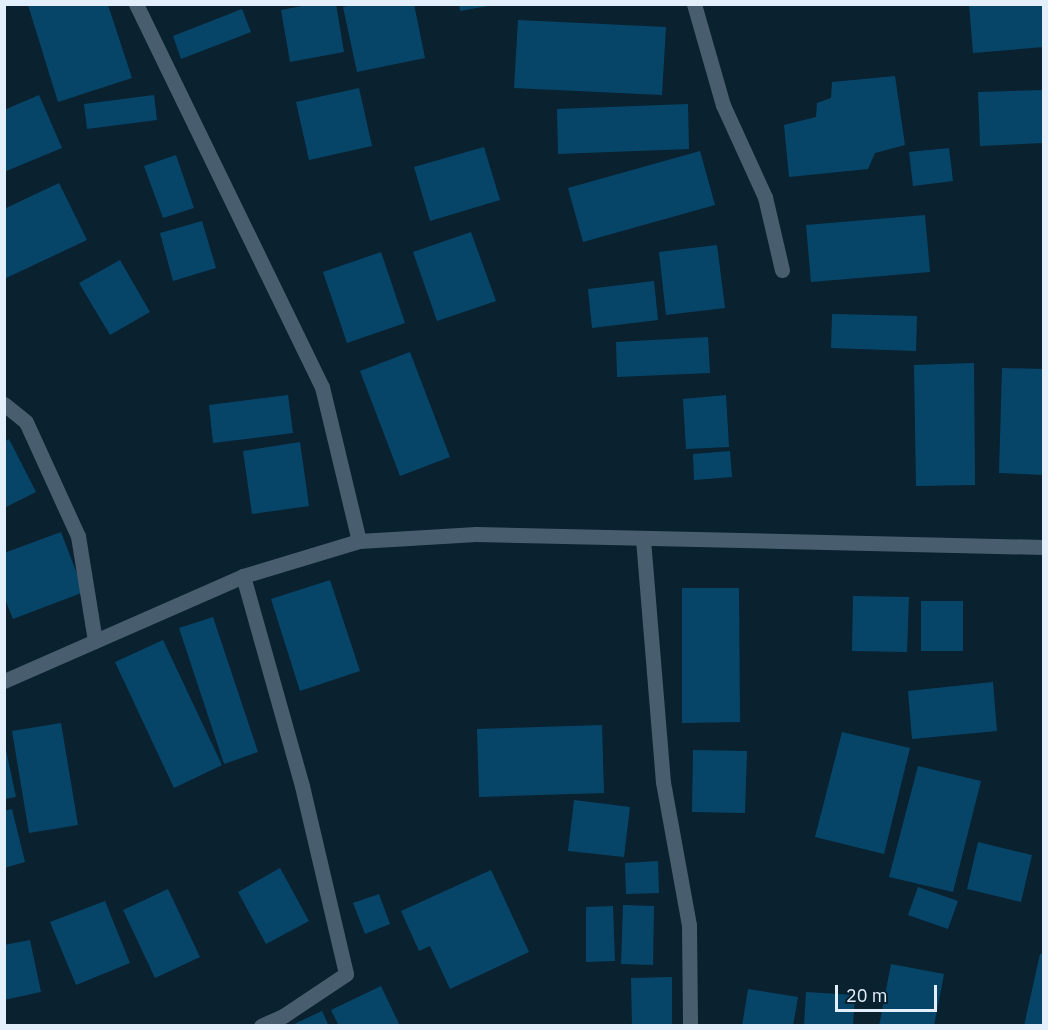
<!DOCTYPE html>
<html>
<head>
<meta charset="utf-8">
<style>
  body { margin:0 }
  #map { position:relative; width:1048px; height:1030px; overflow:hidden; background:#0a2130; font-family:"IBM Plex Sans",sans-serif }
  div>[style] { position:absolute }
  .building>* { inset:0; background:#074568 }
  .minor>* { height:15px; margin:-7.5px; padding:0 7.5px; transform-origin:7.5px; border-radius:7.5px; background:#485e6e }
  span { translate:-50% -50%; white-space:nowrap; text-align:center; line-height:1.15; -webkit-text-stroke:4.5px #0a2130; paint-order:stroke }
  .frame { position:absolute; inset:0; border:6px solid #e3f0fb; pointer-events:none }
  .scale { position:absolute; left:835px; top:985px; width:102px; height:27px; box-sizing:border-box; border:3px solid #e3f0fb; border-top:0; padding-left:8px; font-size:18px; line-height:21px; white-space:nowrap; color:#e3f0fb; -webkit-text-stroke:4px #0a2130; paint-order:stroke }
</style>
</head>
<body>
<div id="map">
  <div class="building">
    <i style="clip-path:polygon(312px 4px,336px 4px,344px 52px,290px 62px,281px 10px)"></i>
    <i style="clip-path:polygon(357px 4px,414px 4px,425px 58px,357px 72px,343px 7px)"></i>
    <i style="clip-path:polygon(459px 4px,488px 4px,488px 6px,460px 11px)"></i>
    <i style="clip-path:polygon(969px 4px,1044px 4px,1044px 47px,973px 53px)"></i>
    <i style="clip-path:polygon(28px 5px,108px 5px,132px 78px,58px 102px)"></i>
    <i style="clip-path:polygon(242px 9px,251px 32px,181px 59px,173px 36px)"></i>
    <i style="clip-path:polygon(518px 20px,666px 27px,662px 95px,514px 88px)"></i>
    <i style="clip-path:polygon(895px 76px,905px 145px,875px 153px,868px 169px,789px 177px,784px 125px,816px 117px,817px 103px,831px 98px,832px 82px)"></i>
    <i style="clip-path:polygon(359px 88px,372px 146px,309px 160px,296px 102px)"></i>
    <i style="clip-path:polygon(1044px 90px,1044px 143px,980px 146px,978px 92px)"></i>
    <i style="clip-path:polygon(39px 95px,62px 148px,4px 172px,4px 110px)"></i>
    <i style="clip-path:polygon(154px 95px,157px 120px,87px 129px,84px 104px)"></i>
    <i style="clip-path:polygon(688px 104px,689px 149px,558px 154px,557px 109px)"></i>
    <i style="clip-path:polygon(484px 147px,500px 200px,430px 221px,414px 167px)"></i>
    <i style="clip-path:polygon(949px 148px,953px 181px,913px 186px,909px 152px)"></i>
    <i style="clip-path:polygon(700px 151px,715px 205px,583px 242px,568px 188px)"></i>
    <i style="clip-path:polygon(176px 155px,194px 208px,163px 218px,144px 166px)"></i>
    <i style="clip-path:polygon(59px 183px,87px 240px,4px 279px,4px 209px)"></i>
    <i style="clip-path:polygon(925px 215px,930px 272px,811px 282px,806px 225px)"></i>
    <i style="clip-path:polygon(202px 221px,216px 268px,173px 281px,160px 233px)"></i>
    <i style="clip-path:polygon(471px 232px,496px 301px,437px 321px,413px 252px)"></i>
    <i style="clip-path:polygon(717px 245px,725px 308px,666px 315px,659px 252px)"></i>
    <i style="clip-path:polygon(381px 252px,405px 323px,347px 343px,323px 272px)"></i>
    <i style="clip-path:polygon(120px 260px,150px 312px,110px 335px,79px 283px)"></i>
    <i style="clip-path:polygon(654px 281px,658px 320px,592px 328px,588px 289px)"></i>
    <i style="clip-path:polygon(832px 314px,917px 316px,916px 351px,831px 348px)"></i>
    <i style="clip-path:polygon(708px 337px,710px 373px,617px 377px,616px 342px)"></i>
    <i style="clip-path:polygon(410px 352px,450px 457px,400px 476px,360px 371px)"></i>
    <i style="clip-path:polygon(974px 363px,975px 485px,916px 486px,914px 365px)"></i>
    <i style="clip-path:polygon(1002px 368px,1044px 369px,1044px 475px,999px 473px)"></i>
    <i style="clip-path:polygon(288px 395px,293px 433px,213px 443px,209px 405px)"></i>
    <i style="clip-path:polygon(726px 395px,729px 447px,686px 449px,683px 399px)"></i>
    <i style="clip-path:polygon(9px 439px,36px 492px,4px 508px,4px 442px)"></i>
    <i style="clip-path:polygon(300px 442px,309px 506px,252px 514px,243px 451px)"></i>
    <i style="clip-path:polygon(730px 451px,732px 477px,694px 480px,693px 454px)"></i>
    <i style="clip-path:polygon(61px 532px,84px 592px,13px 619px,4px 597px,4px 553px)"></i>
    <i style="clip-path:polygon(330px 580px,360px 671px,300px 691px,271px 599px)"></i>
    <i style="clip-path:polygon(682px 588px,739px 588px,740px 722px,682px 723px)"></i>
    <i style="clip-path:polygon(853px 596px,909px 597px,907px 652px,852px 651px)"></i>
    <i style="clip-path:polygon(921px 601px,963px 601px,963px 651px,921px 651px)"></i>
    <i style="clip-path:polygon(213px 617px,258px 752px,224px 764px,179px 628px)"></i>
    <i style="clip-path:polygon(163px 640px,222px 765px,174px 788px,115px 662px)"></i>
    <i style="clip-path:polygon(993px 682px,997px 731px,912px 739px,908px 691px)"></i>
    <i style="clip-path:polygon(61px 723px,78px 825px,29px 833px,12px 731px)"></i>
    <i style="clip-path:polygon(602px 725px,604px 793px,479px 797px,477px 729px)"></i>
    <i style="clip-path:polygon(842px 732px,910px 748px,884px 854px,815px 837px)"></i>
    <i style="clip-path:polygon(4px 741px,16px 797px,4px 799px)"></i>
    <i style="clip-path:polygon(693px 750px,747px 751px,745px 813px,692px 812px)"></i>
    <i style="clip-path:polygon(918px 766px,981px 781px,953px 892px,889px 877px)"></i>
    <i style="clip-path:polygon(574px 800px,630px 807px,624px 857px,568px 851px)"></i>
    <i style="clip-path:polygon(12px 809px,25px 862px,4px 868px,4px 811px)"></i>
    <i style="clip-path:polygon(978px 842px,1032px 855px,1021px 902px,967px 889px)"></i>
    <i style="clip-path:polygon(658px 861px,659px 893px,626px 894px,625px 863px)"></i>
    <i style="clip-path:polygon(280px 868px,309px 921px,266px 944px,238px 892px)"></i>
    <i style="clip-path:polygon(491px 870px,529px 952px,450px 989px,430px 946px,419px 951px,401px 911px)"></i>
    <i style="clip-path:polygon(918px 887px,958px 901px,948px 929px,908px 915px)"></i>
    <i style="clip-path:polygon(168px 889px,200px 957px,155px 978px,123px 910px)"></i>
    <i style="clip-path:polygon(379px 894px,390px 924px,365px 934px,353px 903px)"></i>
    <i style="clip-path:polygon(105px 901px,130px 963px,76px 985px,50px 922px)"></i>
    <i style="clip-path:polygon(623px 905px,654px 906px,653px 965px,621px 964px)"></i>
    <i style="clip-path:polygon(613px 906px,615px 961px,586px 962px,586px 907px)"></i>
    <i style="clip-path:polygon(30px 940px,41px 992px,4px 1000px,4px 945px)"></i>
    <i style="clip-path:polygon(1040px 954px,1044px 954px,1044px 1026px,1024px 1026px)"></i>
    <i style="clip-path:polygon(891px 964px,944px 974px,934px 1026px,879px 1026px)"></i>
    <i style="clip-path:polygon(672px 977px,672px 1026px,632px 1026px,631px 978px)"></i>
    <i style="clip-path:polygon(381px 986px,400px 1026px,339px 1026px,331px 1010px)"></i>
    <i style="clip-path:polygon(748px 989px,798px 997px,793px 1026px,742px 1026px)"></i>
    <i style="clip-path:polygon(806px 992px,855px 995px,853px 1026px,804px 1026px)"></i>
    <i style="clip-path:polygon(322px 1011px,329px 1026px,290px 1026px)"></i>
  </div>
  <div class="minor">
    <i style="left:136px;top:4px;width:426px;rotate:64.1deg"></i>
    <i style="left:322px;top:387px;width:158px;rotate:76.5deg"></i>
    <i style="left:694px;top:4px;width:105px;rotate:74deg"></i>
    <i style="left:723px;top:105px;width:101px;rotate:65.5deg"></i>
    <i style="left:765px;top:197px;width:75px;rotate:76.9deg"></i>
    <i style="left:4px;top:404px;width:28px;rotate:39deg"></i>
    <i style="left:26px;top:422px;width:125px;rotate:65.5deg"></i>
    <i style="left:78px;top:536px;width:106px;rotate:80.8deg"></i>
    <i style="left:643px;top:539px;width:244px;rotate:85.3deg"></i>
    <i style="left:663px;top:782px;width:145px;rotate:79.7deg"></i>
    <i style="left:689px;top:925px;width:101px;rotate:89.4deg"></i>
    <i style="left:243px;top:576px;width:218px;rotate:74.3deg"></i>
    <i style="left:302px;top:786px;width:193px;rotate:76.8deg"></i>
    <i style="left:346px;top:974px;width:76px;rotate:146.3deg"></i>
    <i style="left:283px;top:1016px;width:24px;rotate:156deg"></i>
    <i style="left:4px;top:681px;width:261px;rotate:-23.7deg"></i>
    <i style="left:243px;top:576px;width:121px;rotate:-16.8deg"></i>
    <i style="left:359px;top:541px;width:117px;rotate:-3.4deg"></i>
    <i style="left:476px;top:534px;width:568px;rotate:1.31deg"></i>
  </div>
  <div class="frame"></div>
  <div class="scale">20 m</div>
</div>
</body>
</html>
